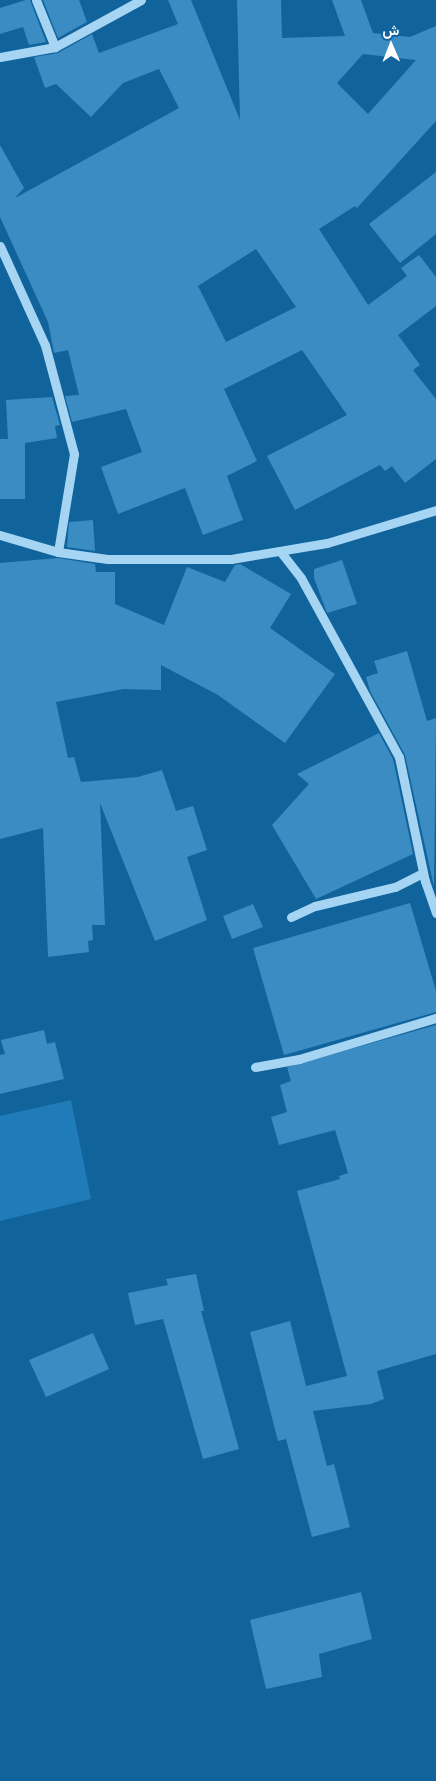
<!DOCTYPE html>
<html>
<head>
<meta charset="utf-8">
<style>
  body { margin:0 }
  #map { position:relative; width:436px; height:1781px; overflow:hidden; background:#11639c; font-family:"Exo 2",Vazirmatn,sans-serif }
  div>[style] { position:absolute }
  .green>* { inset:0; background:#207cb9 }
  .building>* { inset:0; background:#3a8cc3 }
  .minor>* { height:9px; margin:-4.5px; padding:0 4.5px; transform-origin:4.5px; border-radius:4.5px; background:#a6d5f4 }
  span { translate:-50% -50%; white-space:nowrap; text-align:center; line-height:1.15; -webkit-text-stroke:5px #11639c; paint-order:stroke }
  .north { position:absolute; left:366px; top:20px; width:50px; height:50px; -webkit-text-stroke:4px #11639c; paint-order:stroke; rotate:359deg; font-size:14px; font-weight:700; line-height:20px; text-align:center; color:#fff }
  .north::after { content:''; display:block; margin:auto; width:18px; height:22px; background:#fff; clip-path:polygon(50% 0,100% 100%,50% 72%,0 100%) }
</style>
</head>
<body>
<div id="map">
  <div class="green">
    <i style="clip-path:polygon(71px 1100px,91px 1199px,0 1221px,0 1116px)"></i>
  </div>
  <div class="building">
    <i style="clip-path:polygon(26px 0,30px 0,46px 42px,29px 45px,23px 27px,0 34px,0 8px)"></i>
    <i style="clip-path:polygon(43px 0,79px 0,87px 22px,58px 38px)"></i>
    <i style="clip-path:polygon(evenodd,168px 0,191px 0,240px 120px,237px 0,281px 0,282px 38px,345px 36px,332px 0,361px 0,373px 33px,410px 37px,436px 26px,436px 121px,357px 208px,355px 206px,319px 229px,368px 305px,407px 276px,401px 268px,419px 255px,436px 277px,436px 306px,398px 335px,420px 365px,413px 370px,436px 399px,436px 459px,405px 483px,392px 466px,385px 471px,380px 465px,295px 510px,267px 456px,347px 415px,302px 350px,224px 389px,257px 461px,227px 476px,243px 520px,203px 535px,185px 488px,118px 514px,101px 467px,142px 452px,126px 409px,72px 422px,65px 396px,79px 395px,68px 350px,54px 353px,48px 322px,0 217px,0 145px,24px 188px,15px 198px,179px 108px,159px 69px,123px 83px,91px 117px,56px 84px,45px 88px,34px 57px,58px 53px,92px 34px,99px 53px,178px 24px,168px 0,363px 54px,416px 60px,368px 114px,337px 83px,363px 54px,168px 0,256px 249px,296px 307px,226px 342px,198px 286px,256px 249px)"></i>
    <i style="clip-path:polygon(436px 172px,436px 234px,400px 263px,369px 224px)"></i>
    <i style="clip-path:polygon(52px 397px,60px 425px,55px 426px,57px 438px,25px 443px,25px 499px,0 499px,0 439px,8px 439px,6px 400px)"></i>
    <i style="clip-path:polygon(93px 520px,95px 551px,67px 547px,69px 522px)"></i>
    <i style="clip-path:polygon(58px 558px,95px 564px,96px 572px,115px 572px,115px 604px,164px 625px,187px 567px,225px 582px,235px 565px,240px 564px,291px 594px,270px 628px,335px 674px,285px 743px,218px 695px,161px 665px,161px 690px,123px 689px,56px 702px,68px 758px,74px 757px,81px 782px,138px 777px,162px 770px,176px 811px,193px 806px,207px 850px,187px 857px,207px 920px,155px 941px,100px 803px,105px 925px,92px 925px,93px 940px,88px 941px,89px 952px,48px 957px,43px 828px,0 839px,0 563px)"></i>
    <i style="clip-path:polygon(342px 560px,357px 604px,327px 613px,314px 578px,314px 569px)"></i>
    <i style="clip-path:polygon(407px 651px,427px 721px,436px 718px,434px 887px,405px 755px,370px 691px,366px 677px,378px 673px,374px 661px)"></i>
    <i style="clip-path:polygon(379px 733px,393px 759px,413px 854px,316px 899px,272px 825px,309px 784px,297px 774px)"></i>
    <i style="clip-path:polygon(410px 903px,436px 991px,436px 1012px,284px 1055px,253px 948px)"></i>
    <i style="clip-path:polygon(253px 904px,263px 927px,232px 939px,223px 916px)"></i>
    <i style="clip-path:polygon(436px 1025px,436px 1354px,377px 1371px,384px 1399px,371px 1404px,313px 1411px,327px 1466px,334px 1464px,350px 1527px,312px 1537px,286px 1439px,278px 1441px,250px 1332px,290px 1321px,306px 1386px,347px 1376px,297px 1191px,340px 1179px,339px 1176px,348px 1173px,335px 1130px,279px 1145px,271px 1117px,287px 1112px,280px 1085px,291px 1081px,287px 1067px)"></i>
    <i style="clip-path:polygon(44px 1030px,47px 1044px,55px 1042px,64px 1079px,0 1094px,0 1055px,5px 1054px,1px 1040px)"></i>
    <i style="clip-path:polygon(196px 1274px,204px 1311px,201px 1311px,239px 1449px,203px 1459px,163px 1319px,135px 1325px,128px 1293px,168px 1285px,166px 1279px)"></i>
    <i style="clip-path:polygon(93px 1333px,109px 1369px,46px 1397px,29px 1360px)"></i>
    <i style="clip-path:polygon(361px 1592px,372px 1639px,319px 1654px,322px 1677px,266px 1689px,250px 1620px)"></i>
  </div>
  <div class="minor">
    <i style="left:36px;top:0;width:51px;rotate:68deg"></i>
    <i style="left:0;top:57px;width:56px;rotate:-10.3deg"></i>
    <i style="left:55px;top:47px;width:98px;rotate:-28.7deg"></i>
    <i style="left:0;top:246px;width:109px;rotate:65.6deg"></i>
    <i style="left:45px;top:345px;width:113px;rotate:75.1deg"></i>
    <i style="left:74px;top:454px;width:99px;rotate:99.3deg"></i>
    <i style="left:0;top:535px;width:60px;rotate:16.3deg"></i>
    <i style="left:58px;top:552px;width:50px;rotate:8deg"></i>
    <i style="left:108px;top:559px;width:123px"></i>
    <i style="left:231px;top:559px;width:97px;rotate:-9.5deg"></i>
    <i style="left:327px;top:543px;width:114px;rotate:-16.8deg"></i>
    <i style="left:280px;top:551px;width:34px;rotate:52deg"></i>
    <i style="left:301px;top:578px;width:204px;rotate:61.3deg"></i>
    <i style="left:399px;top:757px;width:127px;rotate:78.2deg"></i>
    <i style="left:425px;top:881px;width:34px;rotate:71deg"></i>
    <i style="left:291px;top:917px;width:26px;rotate:-25deg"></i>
    <i style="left:315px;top:906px;width:82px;rotate:-13.4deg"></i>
    <i style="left:395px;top:887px;width:31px;rotate:-27deg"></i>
    <i style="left:255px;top:1067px;width:45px;rotate:-10.3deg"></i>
    <i style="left:299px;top:1059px;width:143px;rotate:-16.7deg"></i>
  </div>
  <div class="north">ش</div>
</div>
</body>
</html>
